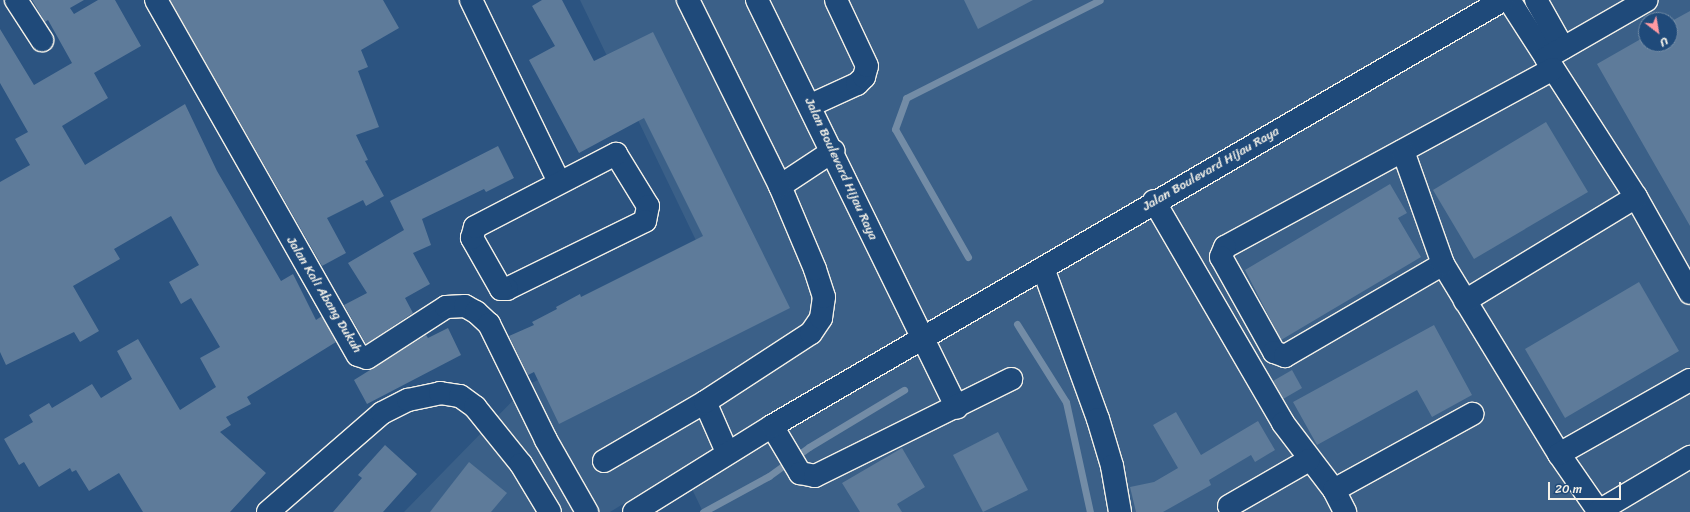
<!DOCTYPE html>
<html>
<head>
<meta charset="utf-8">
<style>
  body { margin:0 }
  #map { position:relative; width:1690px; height:512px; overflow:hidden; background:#2c5481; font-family:Sriracha,sans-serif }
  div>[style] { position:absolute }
  .built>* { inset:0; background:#3b6088 }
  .stream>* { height:7px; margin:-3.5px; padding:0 3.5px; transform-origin:3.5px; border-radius:3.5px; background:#738ca6 }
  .building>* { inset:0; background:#5e7b9a }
  .roads { filter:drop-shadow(1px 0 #f4f1e8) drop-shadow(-1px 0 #f4f1e8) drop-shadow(0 1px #f4f1e8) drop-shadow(0 -1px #f4f1e8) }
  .minor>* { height:22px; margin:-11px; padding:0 11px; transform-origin:11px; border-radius:11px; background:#1f4a7a }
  span { translate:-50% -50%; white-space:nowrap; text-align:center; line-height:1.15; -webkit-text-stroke:3px #1f4a7a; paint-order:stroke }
  .street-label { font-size:13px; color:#f4f1e8 }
  .north { position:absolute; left:1638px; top:12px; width:40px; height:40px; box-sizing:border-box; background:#1f4a7a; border:1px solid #748da6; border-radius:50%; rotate:149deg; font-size:11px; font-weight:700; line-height:16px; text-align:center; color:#f4f1e8 }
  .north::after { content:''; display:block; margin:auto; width:14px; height:18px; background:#ff9aa2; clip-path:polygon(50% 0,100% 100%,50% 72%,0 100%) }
  .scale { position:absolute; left:1548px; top:482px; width:73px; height:18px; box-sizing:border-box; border:2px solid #f4f1e8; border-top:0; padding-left:5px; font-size:12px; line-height:14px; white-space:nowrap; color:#f4f1e8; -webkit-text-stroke:3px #1f4a7a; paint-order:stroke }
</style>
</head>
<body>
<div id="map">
  <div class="built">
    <i style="clip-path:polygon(evenodd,580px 0,1690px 0,1690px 512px,703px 512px,682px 468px,610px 512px,404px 512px,528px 385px,718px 286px,580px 0,1646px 20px,1670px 20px,1670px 44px,1646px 44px,1646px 20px)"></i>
  </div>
  <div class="stream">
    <i style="left:968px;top:257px;width:147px;rotate:-119.7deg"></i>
    <i style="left:895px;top:129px;width:33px;rotate:-70deg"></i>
    <i style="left:906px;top:98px;width:217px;rotate:-26.8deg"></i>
    <i style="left:1017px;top:324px;width:92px;rotate:57.9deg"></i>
    <i style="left:1066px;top:402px;width:113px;rotate:77.7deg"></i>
    <i style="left:703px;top:512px;width:75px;rotate:-28.6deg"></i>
    <i style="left:769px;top:476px;width:49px;rotate:-35.9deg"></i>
    <i style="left:809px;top:447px;width:111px;rotate:-31deg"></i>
  </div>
  <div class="building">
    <i style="clip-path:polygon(32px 0,84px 0,70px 8px,74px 14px,98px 0,115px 0,141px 46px,94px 73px,108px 98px,62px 126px,85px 165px,185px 104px,217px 171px,281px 281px,293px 274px,316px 320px,322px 316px,336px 342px,247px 397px,251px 404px,226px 417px,231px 425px,220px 432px,266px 473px,230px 512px,143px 512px,119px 473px,89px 491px,76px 470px,72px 472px,70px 468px,39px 487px,24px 462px,19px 465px,4px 439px,33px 422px,29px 415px,49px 403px,52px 408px,92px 384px,101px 398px,132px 379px,117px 351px,138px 339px,180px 410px,216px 387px,200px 358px,220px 347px,191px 298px,181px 304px,169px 282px,199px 265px,171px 216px,114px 249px,120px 259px,73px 286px,99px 331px,80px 342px,74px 332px,6px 365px,0 352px,0 182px,30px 165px,15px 139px,28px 132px,0 83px,0 29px,34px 85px,72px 63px,48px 20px,45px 22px)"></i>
    <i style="clip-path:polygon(170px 0,383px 0,399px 28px,361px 50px,368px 67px,358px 71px,379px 127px,356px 135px,368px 160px,365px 161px,384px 196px,366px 206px,363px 200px,327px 218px,346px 253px,322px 266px)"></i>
    <i style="clip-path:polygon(542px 0,562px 0,594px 61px,653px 32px,790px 308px,559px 424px,534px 372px,528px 375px,509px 336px,534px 325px,532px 322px,557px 309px,556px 307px,580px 294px,581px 297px,703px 236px,644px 118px,579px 153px,529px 60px,555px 46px,532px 6px)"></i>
    <i style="clip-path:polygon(964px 0,1033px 0,978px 29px)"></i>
    <i style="clip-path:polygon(1690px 11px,1690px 226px,1597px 64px,1646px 36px,1646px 44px,1670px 44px,1670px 22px)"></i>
    <i style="clip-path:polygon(1546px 122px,1588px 192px,1474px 259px,1433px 190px)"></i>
    <i style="clip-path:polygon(498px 146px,514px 178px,486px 192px,484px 189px,422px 219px,431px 245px,413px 253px,430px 284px,405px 298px,413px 313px,366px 344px,344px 305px,367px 293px,348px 263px,404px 230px,390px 201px)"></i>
    <i style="clip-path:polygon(1390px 184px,1407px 213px,1398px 218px,1421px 257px,1281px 340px,1245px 270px)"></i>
    <i style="clip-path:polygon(1639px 282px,1679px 351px,1565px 418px,1525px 349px)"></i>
    <i style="clip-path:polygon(1434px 325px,1472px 395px,1432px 417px,1417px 390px,1317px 445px,1293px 402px)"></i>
    <i style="clip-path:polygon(448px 328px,461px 355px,367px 404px,354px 380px,426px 335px,428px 338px)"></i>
    <i style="clip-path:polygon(1292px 370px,1302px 388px,1283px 399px,1273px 381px)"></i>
    <i style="clip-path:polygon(1176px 412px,1201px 455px,1258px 421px,1275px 450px,1255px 462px,1251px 455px,1209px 480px,1211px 485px,1163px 512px,1136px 512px,1130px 487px,1154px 482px,1178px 468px,1153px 425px)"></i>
    <i style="clip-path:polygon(998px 432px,1028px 490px,983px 512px,953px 455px)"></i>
    <i style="clip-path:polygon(385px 445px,417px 474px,383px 512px,333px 512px,362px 478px,358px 475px)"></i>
    <i style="clip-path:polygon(902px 448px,925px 487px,897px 504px,902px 512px,860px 512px,842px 483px)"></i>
    <i style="clip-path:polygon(469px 462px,507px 493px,491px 512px,430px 512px)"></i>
  </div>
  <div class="roads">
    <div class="minor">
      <i style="left:16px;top:0;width:48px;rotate:57deg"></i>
      <i style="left:156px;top:0;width:408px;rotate:60.4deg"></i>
      <i style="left:358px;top:355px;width:9px;rotate:18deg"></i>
      <i style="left:367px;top:358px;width:94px;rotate:-32.8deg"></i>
      <i style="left:446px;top:307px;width:19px;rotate:-3deg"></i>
      <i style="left:465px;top:306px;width:13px;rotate:29deg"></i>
      <i style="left:476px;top:312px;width:18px;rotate:43deg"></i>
      <i style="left:489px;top:324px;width:129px;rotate:63.8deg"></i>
      <i style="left:546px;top:440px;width:83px;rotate:60.3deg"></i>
      <i style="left:471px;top:0;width:202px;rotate:64.2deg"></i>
      <i style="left:757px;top:0;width:454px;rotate:63.9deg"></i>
      <i style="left:1509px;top:0;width:234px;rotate:57.2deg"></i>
      <i style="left:1636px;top:197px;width:110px;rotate:60.6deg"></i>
      <i style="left:1536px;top:0;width:55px;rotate:60.6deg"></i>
      <i style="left:1546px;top:58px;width:116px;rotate:-29.9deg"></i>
      <i style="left:1553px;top:69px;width:373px;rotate:151.5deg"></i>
      <i style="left:1225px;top:247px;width:11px;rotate:112deg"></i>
      <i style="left:1221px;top:257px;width:109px;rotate:60.8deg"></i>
      <i style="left:1274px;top:352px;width:12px;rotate:20deg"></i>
      <i style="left:1285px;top:356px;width:183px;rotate:-30.2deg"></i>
      <i style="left:1443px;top:264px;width:223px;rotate:58.6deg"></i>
      <i style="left:1559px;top:454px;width:70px;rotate:55.4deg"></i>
      <i style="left:811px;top:105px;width:51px;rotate:-24.5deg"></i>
      <i style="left:857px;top:84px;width:10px;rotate:-45deg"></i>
      <i style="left:864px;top:77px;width:11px;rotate:-75deg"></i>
      <i style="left:867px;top:66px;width:73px;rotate:-115.2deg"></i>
      <i style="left:1403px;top:151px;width:120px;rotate:70.5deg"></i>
      <i style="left:616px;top:154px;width:61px;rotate:58.4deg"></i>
      <i style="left:648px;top:206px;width:15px;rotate:101deg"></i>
      <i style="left:645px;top:221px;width:154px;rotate:153.8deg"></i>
      <i style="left:507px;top:289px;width:6px;rotate:180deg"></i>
      <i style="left:501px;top:289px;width:59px;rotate:-119.6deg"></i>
      <i style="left:472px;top:238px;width:11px;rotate:-75deg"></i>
      <i style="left:475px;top:227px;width:159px;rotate:-27.4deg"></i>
      <i style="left:780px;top:186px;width:64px;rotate:-33.4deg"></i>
      <i style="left:1154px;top:201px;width:257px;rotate:59.8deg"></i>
      <i style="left:1283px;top:423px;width:84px;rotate:52.7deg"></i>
      <i style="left:1334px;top:490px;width:25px;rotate:63deg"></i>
      <i style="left:1043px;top:268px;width:161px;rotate:70deg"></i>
      <i style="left:1098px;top:419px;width:49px;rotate:73.4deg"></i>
      <i style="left:1112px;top:466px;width:47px;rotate:80.1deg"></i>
      <i style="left:1465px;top:301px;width:200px;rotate:-31.3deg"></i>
      <i style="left:705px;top:402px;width:55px;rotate:66.3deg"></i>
      <i style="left:772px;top:426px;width:55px;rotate:59.2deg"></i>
      <i style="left:800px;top:473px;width:15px;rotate:11deg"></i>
      <i style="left:815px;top:476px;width:219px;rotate:-26.3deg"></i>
      <i style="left:1559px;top:454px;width:150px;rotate:-29.5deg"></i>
      <i style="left:604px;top:461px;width:117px;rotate:-30.3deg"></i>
      <i style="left:705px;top:402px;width:126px;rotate:-33.1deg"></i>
      <i style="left:811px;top:333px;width:18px;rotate:-56deg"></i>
      <i style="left:821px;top:318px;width:21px;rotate:-82deg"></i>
      <i style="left:824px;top:297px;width:29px;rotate:-108deg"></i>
      <i style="left:815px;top:269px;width:90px;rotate:-112.9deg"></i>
      <i style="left:780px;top:186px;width:208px;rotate:-116.3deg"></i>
      <i style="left:1334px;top:490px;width:158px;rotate:-28.8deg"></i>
      <i style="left:1229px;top:506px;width:92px;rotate:-29.9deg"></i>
      <i style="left:1599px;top:511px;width:106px;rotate:-30.7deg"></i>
      <i style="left:268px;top:512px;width:151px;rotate:-41deg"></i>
      <i style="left:382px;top:413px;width:29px;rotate:-27deg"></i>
      <i style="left:408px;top:400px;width:33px;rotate:-12deg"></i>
      <i style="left:440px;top:393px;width:20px;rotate:9deg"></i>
      <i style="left:460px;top:396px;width:19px;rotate:36deg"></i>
      <i style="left:475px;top:407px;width:73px;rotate:51.1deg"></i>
      <i style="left:521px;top:464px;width:56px;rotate:58.9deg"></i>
      <i style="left:634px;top:512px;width:163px;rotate:-31.9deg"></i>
      <i style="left:772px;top:426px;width:846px;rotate:-30.23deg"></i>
    </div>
  </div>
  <div class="street-label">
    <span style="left:841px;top:169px;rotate:65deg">Jalan Boulevard Hijau Raya</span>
    <span style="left:1211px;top:169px;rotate:-30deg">Jalan Boulevard Hijau Raya</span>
    <span style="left:324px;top:295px;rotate:59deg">Jalan Kali Abang Dukuh</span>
  </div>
  <div class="north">U</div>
  <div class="scale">20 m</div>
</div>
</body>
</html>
